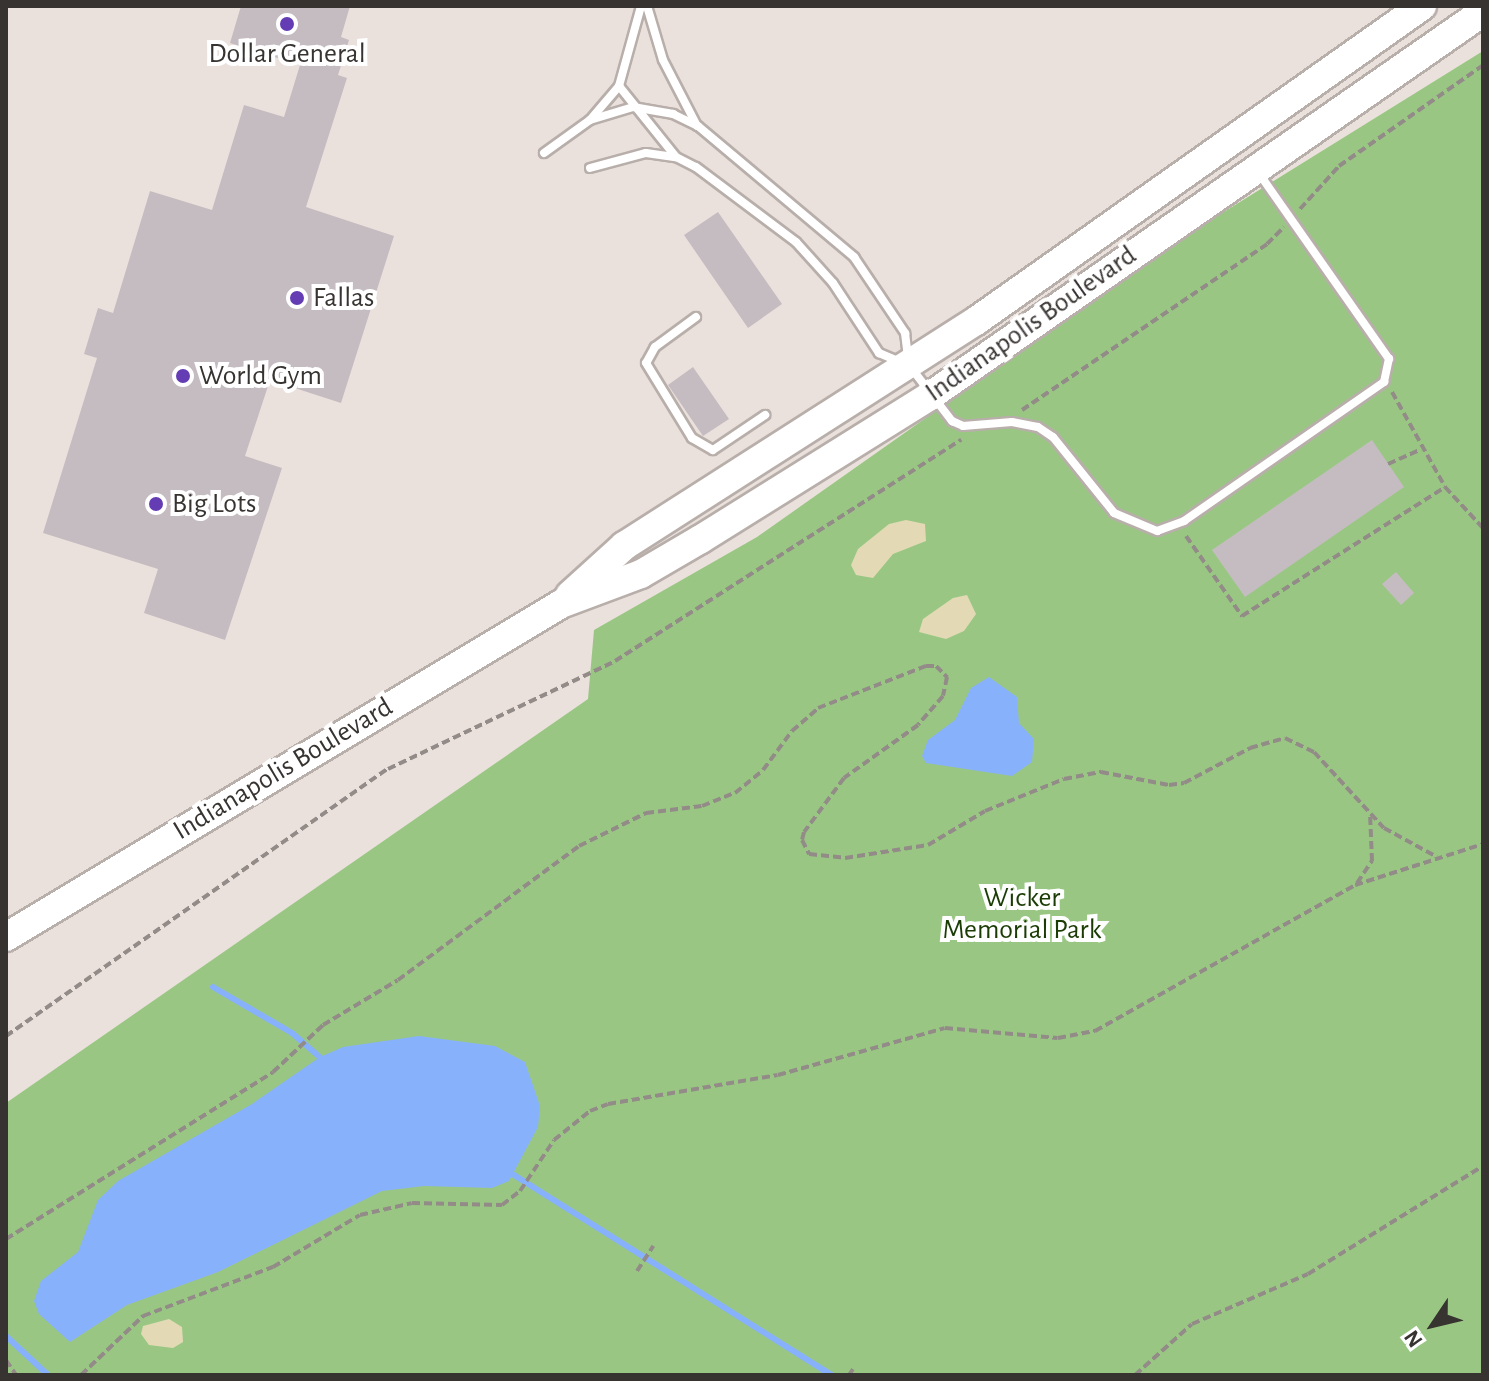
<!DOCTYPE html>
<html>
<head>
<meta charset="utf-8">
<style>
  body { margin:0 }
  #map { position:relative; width:1489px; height:1381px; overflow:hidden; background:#ebe1dc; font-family:"Alegreya Sans",sans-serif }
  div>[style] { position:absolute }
  .green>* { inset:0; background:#99c783 }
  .sand>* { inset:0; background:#e3dab5 }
  .water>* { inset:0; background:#88b1fc }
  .stream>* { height:6px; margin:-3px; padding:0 3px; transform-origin:3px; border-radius:3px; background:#88b1fc }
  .building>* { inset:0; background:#c5bcc1 }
  .path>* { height:4px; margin-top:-2px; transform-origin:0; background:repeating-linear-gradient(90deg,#928b87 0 8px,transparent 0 12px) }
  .roads { filter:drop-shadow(2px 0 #b8aeaa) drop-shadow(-2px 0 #b8aeaa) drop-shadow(0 2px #b8aeaa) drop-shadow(0 -2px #b8aeaa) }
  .lane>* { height:8px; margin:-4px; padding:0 4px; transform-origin:4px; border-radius:4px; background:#fff }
  .highway>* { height:28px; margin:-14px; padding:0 14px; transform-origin:14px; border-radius:14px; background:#fff }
  .dots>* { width:22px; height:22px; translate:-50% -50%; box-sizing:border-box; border:4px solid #fff; border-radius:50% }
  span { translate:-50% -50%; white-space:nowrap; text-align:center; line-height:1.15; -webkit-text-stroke:8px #fff; paint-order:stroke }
  .poi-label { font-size:28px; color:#373331 }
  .left { translate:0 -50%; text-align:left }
  .street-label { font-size:28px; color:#373331 }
  .park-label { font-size:28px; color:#1b3c05 }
  .frame { position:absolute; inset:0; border:8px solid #373331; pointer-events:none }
  .north { position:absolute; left:1393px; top:1285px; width:80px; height:80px; -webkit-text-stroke:6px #fff; paint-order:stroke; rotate:235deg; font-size:22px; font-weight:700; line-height:32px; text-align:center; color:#373331 }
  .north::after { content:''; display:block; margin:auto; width:28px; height:36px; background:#373331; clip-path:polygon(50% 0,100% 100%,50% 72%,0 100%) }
</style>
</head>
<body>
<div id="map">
  <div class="green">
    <i style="clip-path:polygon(1483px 51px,1483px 1375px,6px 1375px,6px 1103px,588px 699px,594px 630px,757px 537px,1174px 243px)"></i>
  </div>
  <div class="sand">
    <i style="clip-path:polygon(906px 520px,925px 524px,926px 541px,893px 554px,873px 578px,856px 575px,851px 565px,858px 549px,889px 524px)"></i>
    <i style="clip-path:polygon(967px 595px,976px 614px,964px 631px,946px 639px,919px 632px,923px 619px,953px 598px)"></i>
    <i style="clip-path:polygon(169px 1319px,182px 1327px,183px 1342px,173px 1348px,149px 1345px,141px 1334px,143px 1326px)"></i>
  </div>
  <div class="water">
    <i style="clip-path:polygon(989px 677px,1017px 697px,1019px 723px,1034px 739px,1032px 762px,1012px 776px,926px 763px,922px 756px,928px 740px,955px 720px,971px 688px)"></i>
    <i style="clip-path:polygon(419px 1036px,495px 1046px,525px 1062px,540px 1106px,538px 1127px,509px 1181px,492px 1188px,424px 1186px,382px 1191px,218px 1272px,127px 1305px,70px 1342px,39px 1314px,34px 1301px,41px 1281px,78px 1252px,98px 1200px,118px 1181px,252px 1104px,320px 1057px,343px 1047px)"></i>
  </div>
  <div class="stream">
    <i style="left:213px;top:987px;width:91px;rotate:30.2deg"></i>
    <i style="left:292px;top:1033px;width:37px;rotate:41deg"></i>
    <i style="left:514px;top:1175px;width:376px;rotate:32.2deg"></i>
    <i style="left:6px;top:1336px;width:57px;rotate:42.9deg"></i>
  </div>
  <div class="building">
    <i style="clip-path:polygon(241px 6px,350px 6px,341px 37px,349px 40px,338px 75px,347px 78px,306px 207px,394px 236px,341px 403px,270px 380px,245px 456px,282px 468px,225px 640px,144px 613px,158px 569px,43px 533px,97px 358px,84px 354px,98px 308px,113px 313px,150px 191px,212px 210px,244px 105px,284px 117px,300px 65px,230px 43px)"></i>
    <i style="clip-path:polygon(718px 212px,782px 304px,748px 328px,684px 235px)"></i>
    <i style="clip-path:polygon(693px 367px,729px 419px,703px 436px,668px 385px)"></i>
    <i style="clip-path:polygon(1372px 440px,1404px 487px,1245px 597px,1212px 550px)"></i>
    <i style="clip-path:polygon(1396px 572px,1414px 593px,1401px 605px,1382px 584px)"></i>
  </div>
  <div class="path">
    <i style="left:1300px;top:209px;width:58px;rotate:-47.8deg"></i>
    <i style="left:1339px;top:166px;width:176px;rotate:-35deg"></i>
    <i style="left:1392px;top:392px;width:109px;rotate:60.8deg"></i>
    <i style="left:1445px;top:487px;width:56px;rotate:47.2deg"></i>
    <i style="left:1022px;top:410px;width:296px;rotate:-34.1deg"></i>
    <i style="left:1267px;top:244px;width:24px;rotate:-45deg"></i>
    <i style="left:1388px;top:464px;width:36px;rotate:-24deg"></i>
    <i style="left:1186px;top:536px;width:98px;rotate:55deg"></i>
    <i style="left:1242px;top:616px;width:241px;rotate:-32.4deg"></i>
    <i style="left:1357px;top:883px;width:27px;rotate:-56deg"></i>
    <i style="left:1372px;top:861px;width:47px;rotate:-92.4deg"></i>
    <i style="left:6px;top:1036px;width:466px;rotate:-35deg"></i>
    <i style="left:388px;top:769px;width:251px;rotate:-25.4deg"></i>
    <i style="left:615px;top:661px;width:411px;rotate:-32.6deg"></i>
    <i style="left:6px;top:1239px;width:315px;rotate:-32deg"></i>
    <i style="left:273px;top:1072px;width:69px;rotate:-43.2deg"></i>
    <i style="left:323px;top:1025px;width:87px;rotate:-31deg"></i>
    <i style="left:398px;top:980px;width:225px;rotate:-36.5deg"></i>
    <i style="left:579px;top:846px;width:75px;rotate:-26.2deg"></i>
    <i style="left:646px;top:813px;width:56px;rotate:-7.1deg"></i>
    <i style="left:702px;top:806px;width:35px;rotate:-22deg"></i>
    <i style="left:735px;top:793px;width:36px;rotate:-39deg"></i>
    <i style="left:763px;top:770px;width:49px;rotate:-53.4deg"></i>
    <i style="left:792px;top:731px;width:35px;rotate:-41deg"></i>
    <i style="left:818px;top:708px;width:116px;rotate:-21.3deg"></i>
    <i style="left:926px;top:666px;width:10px"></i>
    <i style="left:936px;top:666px;width:16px;rotate:45deg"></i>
    <i style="left:947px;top:677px;width:19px;rotate:102deg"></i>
    <i style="left:943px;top:696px;width:38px;rotate:131deg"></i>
    <i style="left:918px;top:725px;width:91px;rotate:144.4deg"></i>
    <i style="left:844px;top:778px;width:67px;rotate:126.5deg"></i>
    <i style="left:804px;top:832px;width:8px;rotate:104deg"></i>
    <i style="left:802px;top:840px;width:16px;rotate:63deg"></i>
    <i style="left:809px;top:854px;width:36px;rotate:6deg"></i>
    <i style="left:845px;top:858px;width:84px;rotate:-8.9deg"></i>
    <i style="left:928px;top:845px;width:66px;rotate:-30.8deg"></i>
    <i style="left:985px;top:811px;width:85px;rotate:-22.1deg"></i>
    <i style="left:1064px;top:779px;width:38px;rotate:-11deg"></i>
    <i style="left:1101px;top:772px;width:69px;rotate:10.8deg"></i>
    <i style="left:1169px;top:785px;width:15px;rotate:-8deg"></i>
    <i style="left:1184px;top:783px;width:75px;rotate:-27.9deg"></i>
    <i style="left:1250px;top:748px;width:36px;rotate:-16deg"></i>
    <i style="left:1285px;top:738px;width:32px;rotate:26deg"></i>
    <i style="left:1314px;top:752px;width:103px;rotate:47.4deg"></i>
    <i style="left:1384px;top:828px;width:60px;rotate:28.7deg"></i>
    <i style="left:637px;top:1271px;width:30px;rotate:-57deg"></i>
    <i style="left:6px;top:1360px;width:18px;rotate:56deg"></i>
    <i style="left:81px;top:1375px;width:86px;rotate:-43.6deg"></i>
    <i style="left:143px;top:1316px;width:139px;rotate:-20.7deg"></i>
    <i style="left:273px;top:1267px;width:101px;rotate:-30.9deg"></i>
    <i style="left:360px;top:1215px;width:53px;rotate:-13deg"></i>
    <i style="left:412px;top:1203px;width:90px;rotate:1.3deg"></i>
    <i style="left:502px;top:1205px;width:23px;rotate:-38deg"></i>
    <i style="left:520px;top:1191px;width:61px;rotate:-56.3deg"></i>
    <i style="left:554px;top:1140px;width:46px;rotate:-38.9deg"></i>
    <i style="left:590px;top:1111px;width:19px;rotate:-21deg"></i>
    <i style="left:608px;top:1104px;width:172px;rotate:-9.7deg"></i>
    <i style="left:778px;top:1075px;width:173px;rotate:-15.7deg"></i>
    <i style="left:945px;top:1028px;width:113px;rotate:5.1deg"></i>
    <i style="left:1058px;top:1038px;width:38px;rotate:-11deg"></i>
    <i style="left:1095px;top:1031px;width:298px;rotate:-29.3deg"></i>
    <i style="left:1355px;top:885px;width:134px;rotate:-17.8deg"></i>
    <i style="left:849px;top:1375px;width:7px;rotate:-56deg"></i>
    <i style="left:1135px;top:1375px;width:76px;rotate:-41.8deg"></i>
    <i style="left:1192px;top:1324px;width:126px;rotate:-23.3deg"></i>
    <i style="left:1308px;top:1274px;width:206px;rotate:-31.7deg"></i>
  </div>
  <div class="roads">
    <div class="lane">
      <i style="left:647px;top:6px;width:56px;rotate:73.5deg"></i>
      <i style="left:663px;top:60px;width:74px;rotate:62.7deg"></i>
      <i style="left:619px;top:86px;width:91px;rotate:51.2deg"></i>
      <i style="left:590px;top:120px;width:45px;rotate:-16.8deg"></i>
      <i style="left:633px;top:107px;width:41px;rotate:9.9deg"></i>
      <i style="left:673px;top:114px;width:28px;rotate:26deg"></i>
      <i style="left:698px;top:126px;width:204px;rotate:40deg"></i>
      <i style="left:854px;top:257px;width:92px;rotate:56.1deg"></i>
      <i style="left:905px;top:333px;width:32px;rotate:83deg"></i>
      <i style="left:909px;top:365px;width:71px;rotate:52.5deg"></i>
      <i style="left:952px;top:421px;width:12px;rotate:24deg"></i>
      <i style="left:963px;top:426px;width:49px;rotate:-4.7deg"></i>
      <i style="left:1012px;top:422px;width:26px;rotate:11deg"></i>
      <i style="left:1038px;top:427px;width:18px;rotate:34deg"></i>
      <i style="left:1053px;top:437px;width:97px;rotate:51.2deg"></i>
      <i style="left:1114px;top:513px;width:47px;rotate:22.7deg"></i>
      <i style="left:1157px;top:531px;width:29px;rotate:-20deg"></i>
      <i style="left:1184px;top:521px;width:244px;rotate:-34.8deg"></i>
      <i style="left:1384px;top:382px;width:24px;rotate:-78deg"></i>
      <i style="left:1389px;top:359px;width:228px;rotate:-125deg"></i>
      <i style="left:544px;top:153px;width:57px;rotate:-35.7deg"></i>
      <i style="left:590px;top:120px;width:45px;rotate:-49.5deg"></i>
      <i style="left:619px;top:86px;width:83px;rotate:-74.6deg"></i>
      <i style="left:590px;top:168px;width:58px;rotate:-15deg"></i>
      <i style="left:646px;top:153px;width:30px;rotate:8deg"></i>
      <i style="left:676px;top:157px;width:22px;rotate:27deg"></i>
      <i style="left:696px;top:167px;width:125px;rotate:36.9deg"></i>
      <i style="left:796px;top:242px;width:55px;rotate:47.9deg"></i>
      <i style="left:833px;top:283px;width:84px;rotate:56.7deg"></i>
      <i style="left:879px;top:353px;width:25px;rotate:23deg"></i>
      <i style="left:696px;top:317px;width:51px;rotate:143.8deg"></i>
      <i style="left:655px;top:347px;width:18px;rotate:119deg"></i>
      <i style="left:646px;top:363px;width:88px;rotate:58.5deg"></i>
      <i style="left:692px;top:438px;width:24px;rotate:30deg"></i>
      <i style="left:713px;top:450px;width:63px;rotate:-33.9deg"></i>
    </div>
    <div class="highway">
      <i style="left:570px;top:595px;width:73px;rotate:-42.2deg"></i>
      <i style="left:624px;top:546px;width:418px;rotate:-32.6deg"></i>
      <i style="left:976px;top:321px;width:546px;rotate:-35.23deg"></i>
      <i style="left:6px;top:937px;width:647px;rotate:-30.96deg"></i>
      <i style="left:561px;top:604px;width:85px;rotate:-20.6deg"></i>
      <i style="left:641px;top:574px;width:69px;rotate:-30.3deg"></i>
      <i style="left:701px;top:539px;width:270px;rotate:-32deg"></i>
      <i style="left:930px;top:396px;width:673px;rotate:-34.78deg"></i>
    </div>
  </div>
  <div class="dots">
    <i style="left:287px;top:24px;background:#643db5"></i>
    <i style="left:297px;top:298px;background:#643db5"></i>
    <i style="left:183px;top:376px;background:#643db5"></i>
    <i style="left:156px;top:504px;background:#643db5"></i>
  </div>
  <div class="poi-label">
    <span style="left:287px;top:54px">Dollar General</span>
    <span class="left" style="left:313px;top:298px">Fallas</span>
    <span class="left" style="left:199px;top:376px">World Gym</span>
    <span class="left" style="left:172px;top:504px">Big Lots</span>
  </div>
  <div class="street-label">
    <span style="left:1031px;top:324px;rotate:-35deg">Indianapolis Boulevard</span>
    <span style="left:283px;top:769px;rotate:-31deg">Indianapolis Boulevard</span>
  </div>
  <div class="park-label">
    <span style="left:1022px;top:914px">Wicker<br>Memorial Park</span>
  </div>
  <div class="frame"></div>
  <div class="north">N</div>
</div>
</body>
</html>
